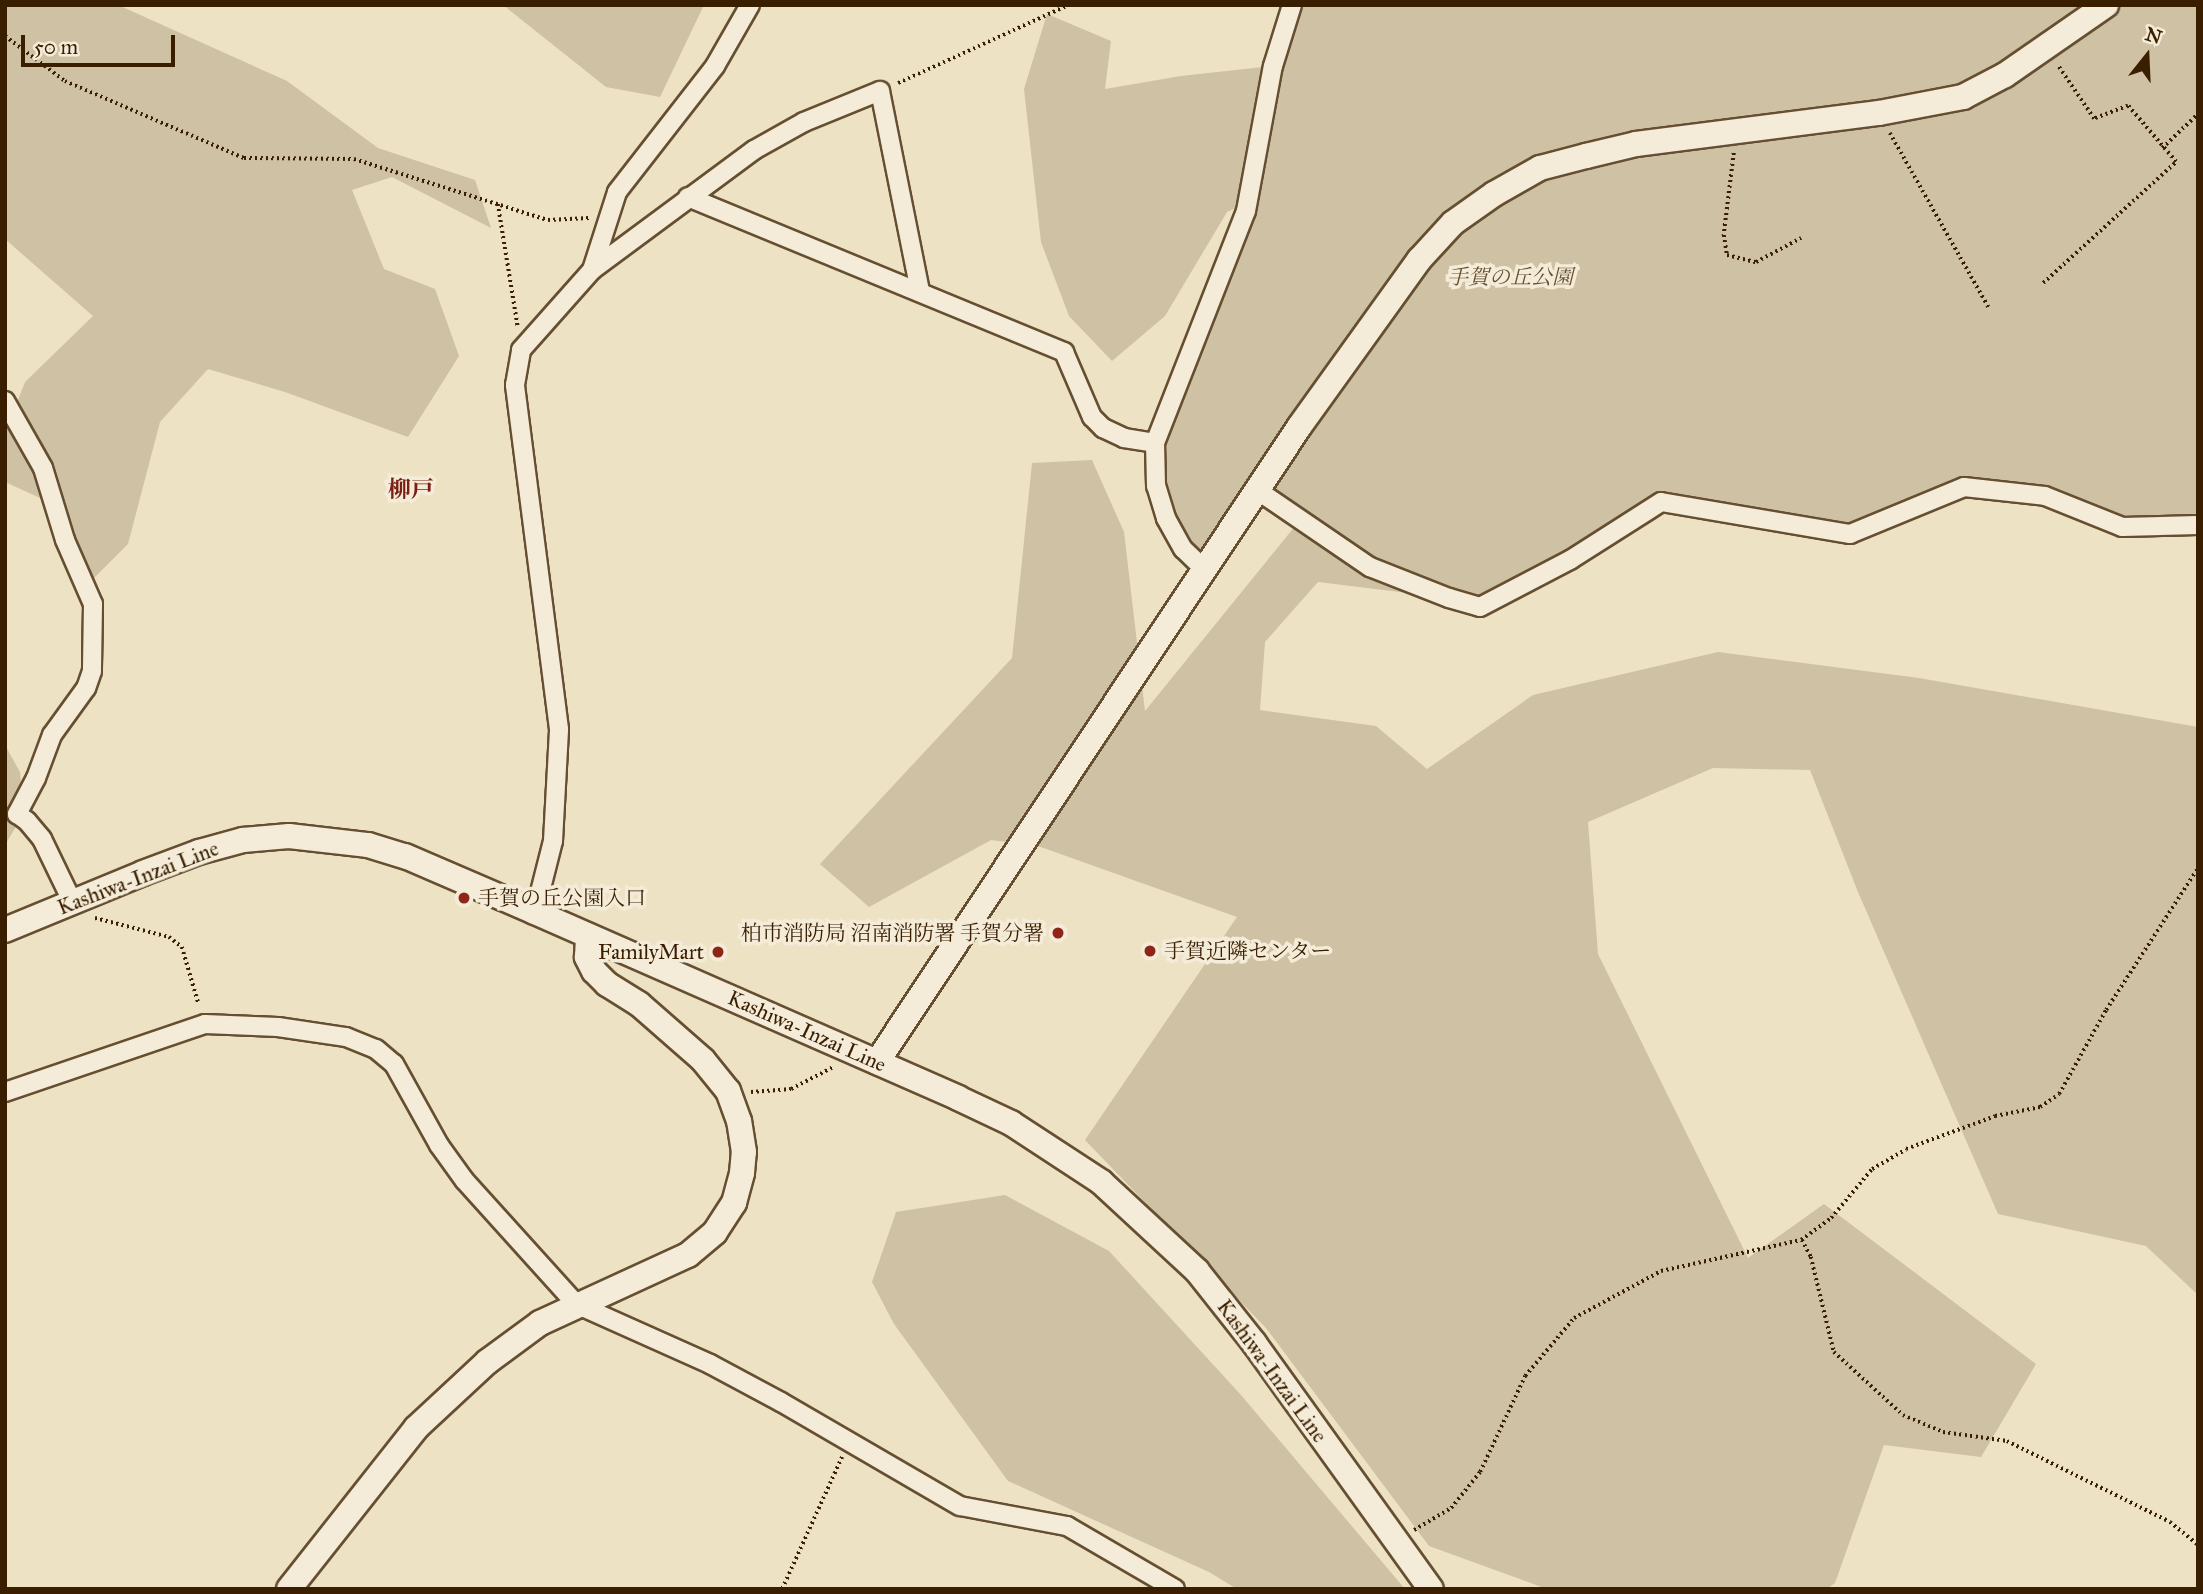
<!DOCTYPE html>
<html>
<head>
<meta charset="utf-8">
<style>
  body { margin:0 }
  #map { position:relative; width:2203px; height:1594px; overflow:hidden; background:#eee2c4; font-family:"IM FELL Great Primer","Noto Serif JP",serif }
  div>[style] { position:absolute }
  .green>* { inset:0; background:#cfc1a3 }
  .path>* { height:3.5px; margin-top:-1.75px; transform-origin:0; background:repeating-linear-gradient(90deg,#391e00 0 2px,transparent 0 5.5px) }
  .roads { filter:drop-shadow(2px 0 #664f31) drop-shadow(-2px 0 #664f31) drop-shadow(0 2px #664f31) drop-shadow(0 -2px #664f31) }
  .street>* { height:18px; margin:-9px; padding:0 9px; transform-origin:9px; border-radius:9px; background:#f4ecd9 }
  .secondary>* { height:24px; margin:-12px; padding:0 12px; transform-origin:12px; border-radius:12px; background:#f4ecd9 }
  .dots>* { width:19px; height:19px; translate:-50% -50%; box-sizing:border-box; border:4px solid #f4ecd9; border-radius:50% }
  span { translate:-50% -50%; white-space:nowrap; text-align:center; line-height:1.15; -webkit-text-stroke:7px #f4ecd9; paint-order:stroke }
  .park-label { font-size:21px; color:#664f31; font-style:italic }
  .street-label { font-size:21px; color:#391e00 }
  .poi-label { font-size:21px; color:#391e00 }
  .left { translate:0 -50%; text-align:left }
  .right { translate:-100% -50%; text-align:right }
  .neighbourhood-label { font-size:23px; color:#7a1f14; font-weight:700 }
  .frame { position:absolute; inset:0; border:7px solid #391e00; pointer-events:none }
  .north { position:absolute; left:2112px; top:21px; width:70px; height:70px; -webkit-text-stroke:5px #f4ecd9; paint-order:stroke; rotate:18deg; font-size:19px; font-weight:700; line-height:28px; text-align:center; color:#391e00 }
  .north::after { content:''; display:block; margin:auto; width:24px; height:32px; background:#391e00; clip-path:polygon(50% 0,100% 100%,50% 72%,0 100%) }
  .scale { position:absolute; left:21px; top:35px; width:154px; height:32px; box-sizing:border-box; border:4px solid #391e00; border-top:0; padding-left:9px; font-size:21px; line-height:24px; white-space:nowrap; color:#391e00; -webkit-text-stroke:5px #f4ecd9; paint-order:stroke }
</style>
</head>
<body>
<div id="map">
  <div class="green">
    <i style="clip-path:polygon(5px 5px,118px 5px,287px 81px,378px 148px,475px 180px,491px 228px,392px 177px,352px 190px,384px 269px,435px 289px,459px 356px,408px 437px,285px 392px,208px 369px,160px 422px,128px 544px,92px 580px,49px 502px,5px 482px,5px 433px,25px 382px,93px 316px,5px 239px)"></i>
    <i style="clip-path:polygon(503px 5px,704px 5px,660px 97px,606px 87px)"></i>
    <i style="clip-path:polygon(1293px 5px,2198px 5px,2198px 525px,2122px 527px,2045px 496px,1987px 489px,1850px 534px,1661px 502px,1480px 607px,1449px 598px,1318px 582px,1265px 642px,1260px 710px,1376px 726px,1427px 769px,1533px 695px,1718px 652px,1919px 678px,2198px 727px,2198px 1295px,2146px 1246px,1998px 1214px,1858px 892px,1810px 770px,1713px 768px,1588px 822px,1598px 954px,1748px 1258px,1824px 1204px,2036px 1364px,1981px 1457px,1884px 1445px,1835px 1583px,1827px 1589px,1547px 1589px,1429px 1546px,1266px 1328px,1085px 1140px,1237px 917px,1038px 846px,991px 840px,869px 907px,820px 864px,1012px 658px,1032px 463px,1092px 460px,1124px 532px,1145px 711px,1300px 520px,1256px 490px,1204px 569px,1183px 549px,1154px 467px,1248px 202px,1227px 212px,1165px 316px,1112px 361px,1069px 316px,1041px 242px,1024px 89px,1047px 14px,1111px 41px,1105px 89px,1181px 76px,1273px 66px)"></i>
    <i style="clip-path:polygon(5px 745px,20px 772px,24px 813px,5px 845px)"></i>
    <i style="clip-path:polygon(1005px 1195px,1109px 1251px,1241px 1395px,1405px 1589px,1237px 1589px,1209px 1572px,1008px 1481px,894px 1324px,872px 1282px,896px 1212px)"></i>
  </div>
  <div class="path">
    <i style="left:5px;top:36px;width:75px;rotate:36.9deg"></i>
    <i style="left:65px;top:81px;width:195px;rotate:23.3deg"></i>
    <i style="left:244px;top:158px;width:110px;rotate:0.5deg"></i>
    <i style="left:354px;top:159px;width:203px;rotate:17.5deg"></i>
    <i style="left:548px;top:220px;width:41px;rotate:-2.8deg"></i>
    <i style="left:898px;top:83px;width:187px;rotate:-24.6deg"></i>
    <i style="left:1890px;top:133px;width:201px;rotate:60.5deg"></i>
    <i style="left:2162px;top:148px;width:50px;rotate:-43.4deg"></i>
    <i style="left:1734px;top:153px;width:83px;rotate:97deg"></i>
    <i style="left:1724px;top:235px;width:20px;rotate:81deg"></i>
    <i style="left:1727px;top:255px;width:30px;rotate:14deg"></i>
    <i style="left:1756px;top:262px;width:51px;rotate:-28.1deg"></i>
    <i style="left:498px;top:204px;width:125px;rotate:80.8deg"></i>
    <i style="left:2043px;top:283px;width:180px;rotate:-42.3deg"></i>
    <i style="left:2176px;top:162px;width:74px;rotate:-130.6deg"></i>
    <i style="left:2128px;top:106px;width:36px;rotate:159deg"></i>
    <i style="left:2094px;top:119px;width:64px;rotate:-124.2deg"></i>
    <i style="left:95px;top:918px;width:76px;rotate:14.4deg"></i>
    <i style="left:169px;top:937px;width:16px;rotate:38deg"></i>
    <i style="left:182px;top:947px;width:60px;rotate:73.7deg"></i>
    <i style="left:751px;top:1092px;width:40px;rotate:-4.3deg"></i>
    <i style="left:791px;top:1089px;width:47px;rotate:-27.6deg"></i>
    <i style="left:1802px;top:1240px;width:19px;rotate:62deg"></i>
    <i style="left:1811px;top:1257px;width:98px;rotate:76.4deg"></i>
    <i style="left:1834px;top:1352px;width:93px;rotate:42.4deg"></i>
    <i style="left:1903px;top:1415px;width:43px;rotate:23deg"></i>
    <i style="left:1943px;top:1432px;width:65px;rotate:8deg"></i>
    <i style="left:2007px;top:1441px;width:182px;rotate:26.4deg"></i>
    <i style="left:2170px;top:1522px;width:36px;rotate:39deg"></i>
    <i style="left:1414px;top:1530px;width:43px;rotate:-30.7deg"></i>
    <i style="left:1451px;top:1508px;width:46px;rotate:-51.1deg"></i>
    <i style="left:1480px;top:1472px;width:106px;rotate:-64.9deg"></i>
    <i style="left:1525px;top:1376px;width:76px;rotate:-49.8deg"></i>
    <i style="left:1574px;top:1318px;width:99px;rotate:-28.4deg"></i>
    <i style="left:1661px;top:1271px;width:143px;rotate:-12.5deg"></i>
    <i style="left:1801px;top:1240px;width:37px;rotate:-36deg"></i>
    <i style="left:1831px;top:1218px;width:64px;rotate:-50.1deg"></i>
    <i style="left:1872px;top:1169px;width:39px;rotate:-30deg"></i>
    <i style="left:1906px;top:1149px;width:95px;rotate:-20.3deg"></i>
    <i style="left:1995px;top:1116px;width:46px;rotate:-11.3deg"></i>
    <i style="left:2040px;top:1107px;width:23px;rotate:-34deg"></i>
    <i style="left:2059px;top:1094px;width:96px;rotate:-60.8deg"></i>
    <i style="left:2106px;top:1010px;width:169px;rotate:-57.1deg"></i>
    <i style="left:782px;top:1589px;width:145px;rotate:-65.6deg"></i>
  </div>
  <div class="roads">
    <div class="street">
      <i style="left:688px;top:197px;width:407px;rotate:22.4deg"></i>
      <i style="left:1064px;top:352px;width:71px;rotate:66.7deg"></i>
      <i style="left:1092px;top:417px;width:16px;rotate:45deg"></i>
      <i style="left:1103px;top:428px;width:23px;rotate:25deg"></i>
      <i style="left:1124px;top:438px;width:31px;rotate:9deg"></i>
      <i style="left:592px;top:270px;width:202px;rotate:-36.5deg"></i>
      <i style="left:754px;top:150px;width:57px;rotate:-29.2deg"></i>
      <i style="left:804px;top:122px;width:82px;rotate:-22.2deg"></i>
      <i style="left:880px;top:91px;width:205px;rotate:78.7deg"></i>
      <i style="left:5px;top:401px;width:77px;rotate:60.4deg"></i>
      <i style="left:43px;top:468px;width:75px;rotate:73deg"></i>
      <i style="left:65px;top:540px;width:70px;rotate:66.4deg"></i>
      <i style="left:93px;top:604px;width:67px;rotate:90.9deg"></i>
      <i style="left:92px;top:671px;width:18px;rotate:109deg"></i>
      <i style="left:86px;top:688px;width:58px;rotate:125.9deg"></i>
      <i style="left:52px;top:735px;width:46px;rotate:110.4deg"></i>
      <i style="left:36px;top:778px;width:41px;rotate:117.8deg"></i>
      <i style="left:17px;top:814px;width:12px;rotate:35deg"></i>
      <i style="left:27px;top:821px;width:23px;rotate:50deg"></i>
      <i style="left:42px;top:839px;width:69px;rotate:64.2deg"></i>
      <i style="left:1257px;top:490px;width:137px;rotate:34.3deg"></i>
      <i style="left:1370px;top:567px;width:85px;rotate:21.4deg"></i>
      <i style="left:1449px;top:598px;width:32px;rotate:16deg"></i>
      <i style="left:1480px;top:607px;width:102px;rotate:-27.6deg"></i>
      <i style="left:1570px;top:560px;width:108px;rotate:-32.5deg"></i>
      <i style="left:1661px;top:502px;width:192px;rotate:9.6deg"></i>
      <i style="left:1850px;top:534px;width:123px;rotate:-22.4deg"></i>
      <i style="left:1964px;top:487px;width:81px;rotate:6.3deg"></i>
      <i style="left:2045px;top:496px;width:83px;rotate:21.9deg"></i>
      <i style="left:2122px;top:527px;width:76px;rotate:-1.5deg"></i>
      <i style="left:1204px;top:569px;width:29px;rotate:-136deg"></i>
      <i style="left:1183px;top:549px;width:35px;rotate:-119deg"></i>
      <i style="left:1166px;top:518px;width:34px;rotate:-107deg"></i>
      <i style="left:1156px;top:486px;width:43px;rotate:-91.3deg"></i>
      <i style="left:1155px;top:443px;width:249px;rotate:-68.6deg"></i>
      <i style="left:1246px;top:211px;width:147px;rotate:-79.5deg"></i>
      <i style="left:1273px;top:66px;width:64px;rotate:-72.7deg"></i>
      <i style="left:535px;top:912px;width:73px;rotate:-75.8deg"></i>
      <i style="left:553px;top:841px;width:112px;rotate:-86.9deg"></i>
      <i style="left:559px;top:729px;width:347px;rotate:-97.3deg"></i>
      <i style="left:515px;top:385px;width:36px;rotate:-80deg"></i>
      <i style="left:521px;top:350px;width:107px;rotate:-48.4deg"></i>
      <i style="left:592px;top:270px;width:82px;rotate:-72.2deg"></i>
      <i style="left:617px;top:192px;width:160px;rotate:-52.1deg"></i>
      <i style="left:715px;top:66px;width:70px;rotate:-60.2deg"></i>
      <i style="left:5px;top:1092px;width:211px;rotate:-18.8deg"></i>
      <i style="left:205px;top:1024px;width:73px;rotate:2.4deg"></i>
      <i style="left:278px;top:1027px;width:69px;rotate:8.4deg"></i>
      <i style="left:346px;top:1037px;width:32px;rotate:22deg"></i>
      <i style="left:376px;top:1049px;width:23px;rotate:40deg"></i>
      <i style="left:394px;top:1064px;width:93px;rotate:60.9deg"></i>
      <i style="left:439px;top:1145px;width:44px;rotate:54.2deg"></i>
      <i style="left:465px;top:1181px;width:166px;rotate:47.9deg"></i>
      <i style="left:576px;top:1304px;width:147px;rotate:24.1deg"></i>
      <i style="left:710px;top:1364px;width:81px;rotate:28.2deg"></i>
      <i style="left:781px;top:1402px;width:207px;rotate:30.2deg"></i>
      <i style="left:960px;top:1506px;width:109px;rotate:10.6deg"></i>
      <i style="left:1067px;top:1526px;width:125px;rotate:30.3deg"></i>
    </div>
    <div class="secondary">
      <i style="left:5px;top:930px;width:149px;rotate:-22.4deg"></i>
      <i style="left:143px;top:873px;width:60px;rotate:-20.6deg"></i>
      <i style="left:199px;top:852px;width:46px;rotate:-15.3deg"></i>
      <i style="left:243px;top:840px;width:46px;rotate:-5deg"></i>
      <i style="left:289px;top:836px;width:80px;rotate:6.5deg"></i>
      <i style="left:368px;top:845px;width:39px;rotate:17deg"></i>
      <i style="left:405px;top:856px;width:142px;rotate:23.3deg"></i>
      <i style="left:535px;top:912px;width:462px;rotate:23.7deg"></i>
      <i style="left:958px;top:1098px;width:59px;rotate:25.3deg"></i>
      <i style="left:1011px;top:1123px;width:108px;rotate:33.2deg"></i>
      <i style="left:1101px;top:1182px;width:131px;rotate:42.8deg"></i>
      <i style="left:1197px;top:1271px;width:92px;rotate:51.6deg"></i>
      <i style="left:1254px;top:1343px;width:303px;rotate:54.3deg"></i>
      <i style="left:877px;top:1062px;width:762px;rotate:-56.39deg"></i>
      <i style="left:1299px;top:427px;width:206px;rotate:-54.3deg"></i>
      <i style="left:1419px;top:260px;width:50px;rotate:-47.4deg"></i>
      <i style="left:1453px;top:223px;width:50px;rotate:-35.3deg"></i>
      <i style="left:1494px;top:194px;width:53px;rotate:-29.5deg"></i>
      <i style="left:1540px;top:168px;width:48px;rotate:-14.6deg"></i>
      <i style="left:1586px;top:156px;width:51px;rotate:-13.5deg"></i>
      <i style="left:1636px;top:144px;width:245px;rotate:-7.3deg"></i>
      <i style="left:1879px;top:113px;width:86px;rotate:-10.8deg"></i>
      <i style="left:1963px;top:97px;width:47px;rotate:-27.6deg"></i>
      <i style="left:2005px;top:75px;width:123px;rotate:-34.7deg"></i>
      <i style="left:289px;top:1589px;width:205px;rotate:-51.7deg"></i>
      <i style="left:416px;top:1428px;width:97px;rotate:-42.9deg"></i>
      <i style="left:487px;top:1362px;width:66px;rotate:-36.3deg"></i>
      <i style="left:540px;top:1323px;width:163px;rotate:-24.7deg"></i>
      <i style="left:688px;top:1255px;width:35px;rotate:-40deg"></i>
      <i style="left:715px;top:1232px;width:35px;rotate:-57deg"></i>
      <i style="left:734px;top:1203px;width:31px;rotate:-75deg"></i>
      <i style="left:742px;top:1173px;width:21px;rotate:-85deg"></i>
      <i style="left:744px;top:1152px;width:31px;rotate:-99deg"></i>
      <i style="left:739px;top:1121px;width:32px;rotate:-110deg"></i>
      <i style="left:728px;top:1091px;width:40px;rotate:-129deg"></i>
      <i style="left:703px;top:1060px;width:85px;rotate:-138.8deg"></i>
      <i style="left:639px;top:1004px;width:38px;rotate:-148deg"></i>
      <i style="left:607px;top:984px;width:18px;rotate:-135deg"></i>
      <i style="left:594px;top:971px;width:16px;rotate:-117deg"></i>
      <i style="left:587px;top:957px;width:21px;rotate:-87deg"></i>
    </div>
  </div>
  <div class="dots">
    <i style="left:464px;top:898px;background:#8f2418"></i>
    <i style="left:1058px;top:933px;background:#8f2418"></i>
    <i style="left:1150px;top:951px;background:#8f2418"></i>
    <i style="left:718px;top:952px;background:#8f2418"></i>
  </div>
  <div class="park-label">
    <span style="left:1510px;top:277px">手賀の丘公園</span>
  </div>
  <div class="street-label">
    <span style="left:138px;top:878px;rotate:-21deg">Kashiwa-Inzai Line</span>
    <span style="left:807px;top:1031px;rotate:24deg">Kashiwa-Inzai Line</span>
    <span style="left:1272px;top:1371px;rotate:54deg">Kashiwa-Inzai Line</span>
  </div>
  <div class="poi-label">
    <span class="left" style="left:478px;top:898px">手賀の丘公園入口</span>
    <span class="right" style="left:1044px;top:933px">柏市消防局 沼南消防署 手賀分署</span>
    <span class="left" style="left:1164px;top:951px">手賀近隣センター</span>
    <span class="right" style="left:704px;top:952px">FamilyMart</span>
  </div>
  <div class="neighbourhood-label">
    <span style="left:411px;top:489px">柳戸</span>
  </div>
  <div class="frame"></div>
  <div class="north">N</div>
  <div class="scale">50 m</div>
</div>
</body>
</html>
